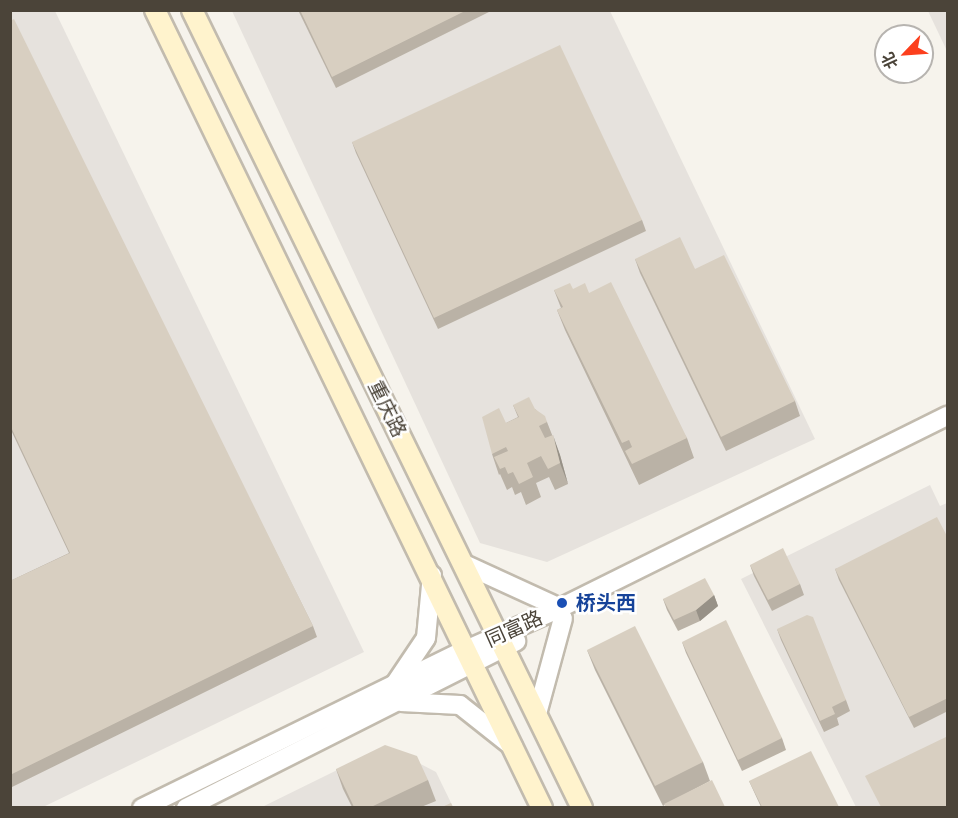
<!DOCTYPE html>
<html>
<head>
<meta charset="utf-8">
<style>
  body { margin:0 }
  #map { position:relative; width:958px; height:818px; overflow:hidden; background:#f6f3ec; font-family:Inter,"Noto Sans SC",sans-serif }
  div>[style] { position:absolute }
  .industrial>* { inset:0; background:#e6e2dd }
  .roads { filter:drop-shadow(2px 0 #c2bbae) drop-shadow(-2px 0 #c2bbae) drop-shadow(0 2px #c2bbae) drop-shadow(0 -2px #c2bbae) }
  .tertiary>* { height:18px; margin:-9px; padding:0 9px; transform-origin:9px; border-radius:9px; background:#fff }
  .secondary>* { height:20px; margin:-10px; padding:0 10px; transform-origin:10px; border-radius:10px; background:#fff3cd }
  .wall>* { inset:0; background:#bab2a6 }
  .shaded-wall>* { inset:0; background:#979187 }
  .building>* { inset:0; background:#d8cfc1 }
  .dots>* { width:16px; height:16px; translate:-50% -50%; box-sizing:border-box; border:3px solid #fff; border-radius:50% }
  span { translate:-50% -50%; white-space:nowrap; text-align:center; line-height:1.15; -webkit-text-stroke:5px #fff; paint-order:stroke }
  .street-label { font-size:20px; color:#4b4439 }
  .transit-label { font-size:20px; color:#164399; font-weight:700 }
  .left { translate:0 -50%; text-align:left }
  .frame { position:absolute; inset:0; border:12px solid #4b4439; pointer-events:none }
  .north { position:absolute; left:874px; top:24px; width:60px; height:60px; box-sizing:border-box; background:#fff; border:2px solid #b7b4b0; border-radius:50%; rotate:245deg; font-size:16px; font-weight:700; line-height:24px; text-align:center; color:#4b4439 }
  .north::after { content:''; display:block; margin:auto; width:21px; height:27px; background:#fc3f1d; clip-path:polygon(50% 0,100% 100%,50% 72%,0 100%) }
</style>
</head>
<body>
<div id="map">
  <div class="industrial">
    <i style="clip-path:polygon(10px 11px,55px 11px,364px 652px,41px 808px,10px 807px)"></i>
    <i style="clip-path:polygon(232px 11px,610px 11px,815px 439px,547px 562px,480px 543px)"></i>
    <i style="clip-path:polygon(928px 11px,947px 11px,947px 51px)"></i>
    <i style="clip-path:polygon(930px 485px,940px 506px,947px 503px,947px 807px,856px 807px,741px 579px)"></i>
    <i style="clip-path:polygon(386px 746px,436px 772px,453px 807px,260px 808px)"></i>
  </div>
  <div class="roads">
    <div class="tertiary">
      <i style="left:464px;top:564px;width:106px;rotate:24.6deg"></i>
      <i style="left:395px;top:684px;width:55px;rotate:-56deg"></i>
      <i style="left:426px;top:638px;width:63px;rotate:-84.6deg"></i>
      <i style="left:401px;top:702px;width:59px;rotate:2.9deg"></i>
      <i style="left:460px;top:705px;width:68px;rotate:38.4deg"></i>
      <i style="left:537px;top:714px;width:99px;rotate:-74.8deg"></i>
      <i style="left:142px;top:808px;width:353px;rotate:-26.1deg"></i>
      <i style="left:459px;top:653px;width:111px;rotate:-24deg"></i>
      <i style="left:560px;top:608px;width:433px;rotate:-26.4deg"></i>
      <i style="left:186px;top:808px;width:370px;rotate:-26.8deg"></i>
    </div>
    <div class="secondary">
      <i style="left:155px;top:10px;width:887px;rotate:64.13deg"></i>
      <i style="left:192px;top:10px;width:888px;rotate:63.95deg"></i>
    </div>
  </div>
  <div class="wall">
    <i style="clip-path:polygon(298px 10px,493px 10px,336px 88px)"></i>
    <i style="clip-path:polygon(10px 21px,313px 626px,317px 637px,10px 788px,10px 581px,69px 553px,10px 428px)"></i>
    <i style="clip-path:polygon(352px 142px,642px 220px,646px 231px,438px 329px,356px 153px)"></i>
    <i style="clip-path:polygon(635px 259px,695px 269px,795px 401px,800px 416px,726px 451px,640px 273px)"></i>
    <i style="clip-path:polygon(573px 289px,589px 293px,687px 438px,694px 458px,639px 485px,565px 330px,557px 310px,561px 308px,554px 290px)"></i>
    <i style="clip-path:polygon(513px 405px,535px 409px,547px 422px,560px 455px,568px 484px,555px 490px,549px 477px,536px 483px,541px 497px,526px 505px,521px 492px,515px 495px,512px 487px,507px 490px,500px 474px,499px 475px,492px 454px,506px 423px,518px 417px)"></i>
    <i style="clip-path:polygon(948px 538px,948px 711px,914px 728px,839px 580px,835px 569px)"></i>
    <i style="clip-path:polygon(750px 565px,800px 584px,804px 595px,772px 611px,754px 576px)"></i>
    <i style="clip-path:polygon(714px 595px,718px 606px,700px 621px,678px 631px,667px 610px,663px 599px)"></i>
    <i style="clip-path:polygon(777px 629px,846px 700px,850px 711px,837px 718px,839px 725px,824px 732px,781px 640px)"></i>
    <i style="clip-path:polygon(682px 642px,782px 738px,786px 750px,742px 771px,686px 653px)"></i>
    <i style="clip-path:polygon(587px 650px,703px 762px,710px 781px,663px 806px,595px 670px)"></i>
    <i style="clip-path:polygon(336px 769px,428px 780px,436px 801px,421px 807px,352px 807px,343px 789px)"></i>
    <i style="clip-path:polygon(749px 781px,839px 807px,761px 807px)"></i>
  </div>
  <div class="shaded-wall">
    <i style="clip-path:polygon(553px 435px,560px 455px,568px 484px,560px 463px)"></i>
    <i style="clip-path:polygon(714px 595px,718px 606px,700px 621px,696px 610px)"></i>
  </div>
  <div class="building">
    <i style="clip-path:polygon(300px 10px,467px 10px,332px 77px)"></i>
    <i style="clip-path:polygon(14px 19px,313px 626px,10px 775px,10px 581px,70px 553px,10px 425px,10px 21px)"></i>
    <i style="clip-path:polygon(560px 45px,642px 220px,434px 318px,352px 142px)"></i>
    <i style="clip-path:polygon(680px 237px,695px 269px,724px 255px,795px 401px,721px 437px,635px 259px)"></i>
    <i style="clip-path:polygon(611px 282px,687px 438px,632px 464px,625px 451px,632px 447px,629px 440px,622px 443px,557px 310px,563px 307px,554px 290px,570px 283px,573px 289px,585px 283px,589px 293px)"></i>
    <i style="clip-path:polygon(529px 397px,535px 409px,545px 416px,547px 422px,539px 426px,545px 438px,553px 435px,560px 463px,548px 469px,541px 456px,527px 463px,533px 477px,519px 484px,513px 472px,508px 474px,505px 467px,500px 469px,494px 457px,508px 451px,506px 447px,492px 454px,482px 417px,499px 408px,506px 423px,519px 417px,513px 405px)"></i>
    <i style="clip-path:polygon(937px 517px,948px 538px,948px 698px,909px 717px,835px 569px)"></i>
    <i style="clip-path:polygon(783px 548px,800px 584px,768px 600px,750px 565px)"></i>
    <i style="clip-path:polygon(705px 578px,714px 595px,696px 610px,674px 620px,663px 599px)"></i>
    <i style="clip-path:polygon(807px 615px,813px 617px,846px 700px,832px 707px,835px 714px,820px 721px,777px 629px)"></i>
    <i style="clip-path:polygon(726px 620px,782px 738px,738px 760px,682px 642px)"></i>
    <i style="clip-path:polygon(635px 626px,703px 762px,655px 786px,587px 650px)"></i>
    <i style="clip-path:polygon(948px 736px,948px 807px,881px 807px,865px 776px)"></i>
    <i style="clip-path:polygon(385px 745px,417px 756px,428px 780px,371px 807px,354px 807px,336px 769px)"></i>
    <i style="clip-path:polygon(811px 751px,839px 807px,762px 807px,749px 781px)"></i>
    <i style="clip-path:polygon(712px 780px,725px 807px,666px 807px,664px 804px)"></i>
    <i style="clip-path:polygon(451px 803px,453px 807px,442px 807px)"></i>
  </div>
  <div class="dots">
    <i style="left:562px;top:603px;background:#1a4fb4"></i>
  </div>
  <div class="street-label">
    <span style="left:387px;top:409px;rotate:64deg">重庆路</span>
    <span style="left:514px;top:629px;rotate:-24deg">同富路</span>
  </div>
  <div class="transit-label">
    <span class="left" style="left:576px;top:603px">桥头西</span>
  </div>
  <div class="frame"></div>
  <div class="north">北</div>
</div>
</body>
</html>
